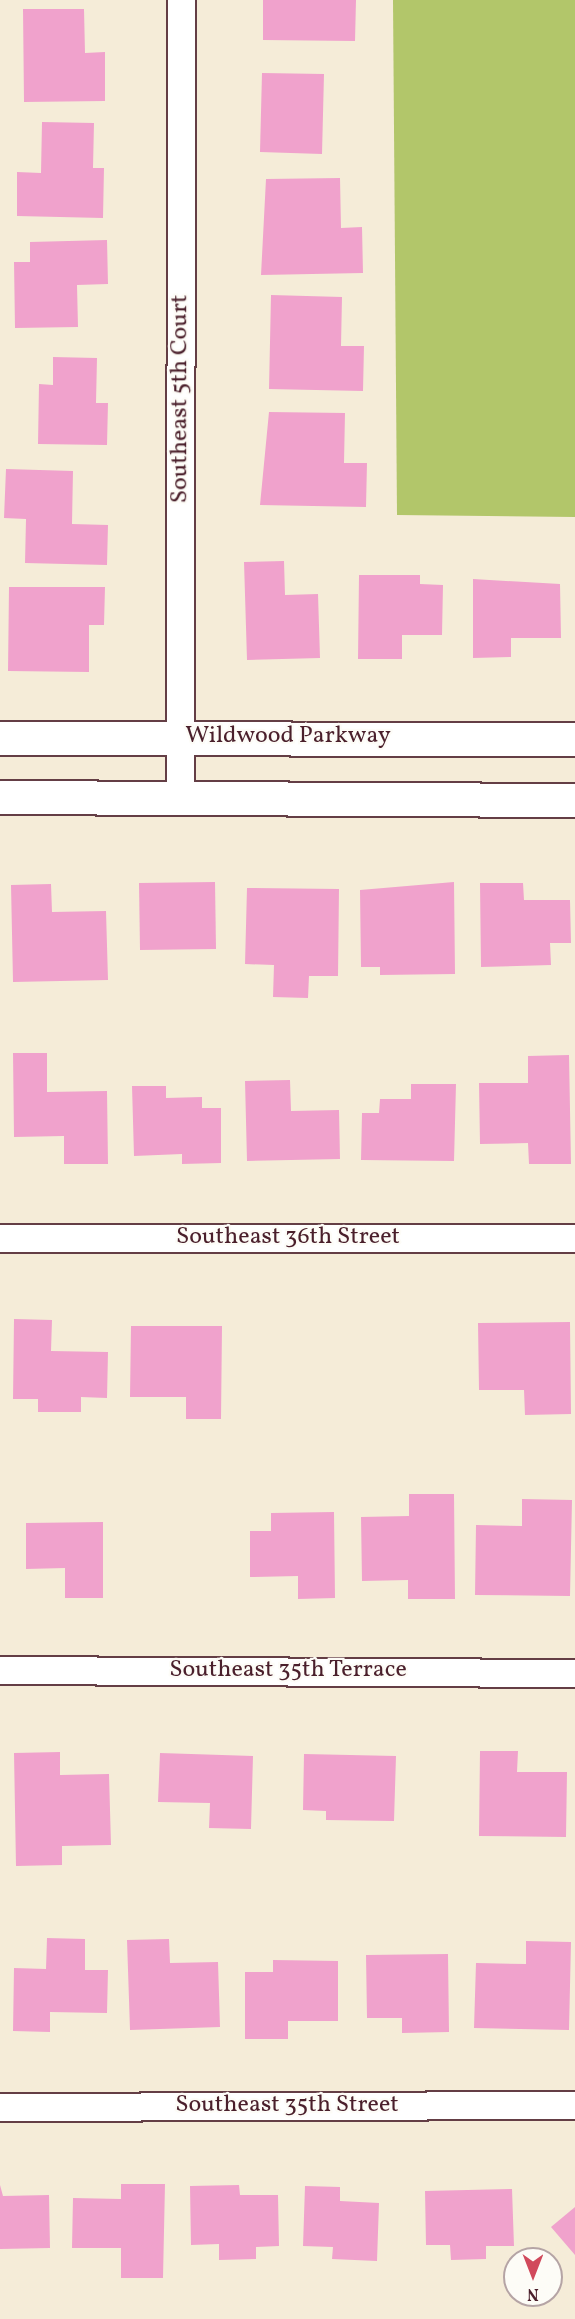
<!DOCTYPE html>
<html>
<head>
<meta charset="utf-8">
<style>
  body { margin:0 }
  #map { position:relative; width:575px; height:2319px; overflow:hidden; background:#f5ecd8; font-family:Vollkorn,serif }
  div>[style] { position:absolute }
  .green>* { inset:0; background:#b2c66a }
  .building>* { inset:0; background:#f0a2cc }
  .roads { filter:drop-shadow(2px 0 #643e45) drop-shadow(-2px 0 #643e45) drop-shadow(0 2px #643e45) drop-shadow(0 -2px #643e45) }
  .minor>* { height:27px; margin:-13.5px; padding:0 13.5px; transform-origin:13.5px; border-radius:13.5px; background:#fff }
  .tertiary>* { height:33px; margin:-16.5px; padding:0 16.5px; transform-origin:16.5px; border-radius:16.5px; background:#fff }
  span { translate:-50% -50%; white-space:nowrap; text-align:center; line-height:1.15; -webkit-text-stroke:4.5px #fdfcf7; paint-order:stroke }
  .street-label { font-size:24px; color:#4a1f2b }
  .north { position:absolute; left:503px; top:2247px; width:60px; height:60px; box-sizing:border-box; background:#fdfcf7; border:2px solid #b5a4a5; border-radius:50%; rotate:180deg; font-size:16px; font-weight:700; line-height:24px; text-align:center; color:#4a1f2b }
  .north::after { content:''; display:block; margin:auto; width:21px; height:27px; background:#d1495b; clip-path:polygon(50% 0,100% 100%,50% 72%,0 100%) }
</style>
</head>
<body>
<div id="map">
  <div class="green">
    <i style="clip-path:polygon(393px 0,575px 0,575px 517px,397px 515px)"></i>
  </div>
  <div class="building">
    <i style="clip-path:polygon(263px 0,356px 0,355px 41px,263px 40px)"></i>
    <i style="clip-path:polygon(23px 9px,84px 9px,85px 53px,105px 52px,105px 101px,24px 102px)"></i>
    <i style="clip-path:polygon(262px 73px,324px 74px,322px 154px,260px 152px)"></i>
    <i style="clip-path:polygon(42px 122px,94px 123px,93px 168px,104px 168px,103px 218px,17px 216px,17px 172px,41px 173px)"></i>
    <i style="clip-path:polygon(340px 178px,341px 228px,362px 227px,363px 273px,261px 275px,266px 179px)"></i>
    <i style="clip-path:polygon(107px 240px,108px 284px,77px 285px,78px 327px,15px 328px,14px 262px,30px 262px,30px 242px)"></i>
    <i style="clip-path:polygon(271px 295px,342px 297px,341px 346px,364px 346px,363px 391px,269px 389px)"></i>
    <i style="clip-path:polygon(53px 357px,97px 358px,96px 403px,108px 403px,107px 445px,38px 444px,39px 384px,53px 385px)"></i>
    <i style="clip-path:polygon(269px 412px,345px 413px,344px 463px,367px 463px,366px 507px,260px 505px)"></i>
    <i style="clip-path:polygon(6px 469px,73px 471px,72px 524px,108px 525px,107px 565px,25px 563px,26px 519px,4px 518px)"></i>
    <i style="clip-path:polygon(284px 561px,285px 595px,318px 594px,320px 658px,247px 660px,244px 562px)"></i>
    <i style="clip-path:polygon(359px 575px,420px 575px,420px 584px,443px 585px,442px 635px,402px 635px,402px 659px,358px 659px)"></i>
    <i style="clip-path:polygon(473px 579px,560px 584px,561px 638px,511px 638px,511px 657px,473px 658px)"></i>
    <i style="clip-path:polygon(9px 587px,105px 587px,104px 625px,89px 625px,89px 672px,8px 671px)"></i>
    <i style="clip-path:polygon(215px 882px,216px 949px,140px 950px,139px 883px)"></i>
    <i style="clip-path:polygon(454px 882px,455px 974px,380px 975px,380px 967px,361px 967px,360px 890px)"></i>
    <i style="clip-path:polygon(480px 883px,523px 883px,524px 900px,570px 900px,571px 943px,550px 943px,551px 965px,481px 967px)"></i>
    <i style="clip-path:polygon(51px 884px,52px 912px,106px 911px,108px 980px,13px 982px,11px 885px)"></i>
    <i style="clip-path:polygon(247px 888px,339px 889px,338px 976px,309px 976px,308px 998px,273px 997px,274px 965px,245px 964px)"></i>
    <i style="clip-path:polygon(13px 1053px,47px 1053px,47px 1092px,107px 1091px,108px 1164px,64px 1164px,64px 1136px,14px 1137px)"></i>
    <i style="clip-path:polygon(569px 1055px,571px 1164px,529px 1164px,528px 1143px,480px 1144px,479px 1083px,528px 1083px,528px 1056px)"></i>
    <i style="clip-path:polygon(290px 1080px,291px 1111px,339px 1110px,340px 1159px,247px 1161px,245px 1081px)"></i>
    <i style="clip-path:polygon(411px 1084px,456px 1084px,454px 1161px,361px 1160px,362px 1113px,379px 1113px,380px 1099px,411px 1099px)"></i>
    <i style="clip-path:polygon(132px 1086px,166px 1086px,166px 1098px,202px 1097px,202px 1108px,221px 1108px,221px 1163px,182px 1164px,182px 1154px,134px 1156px)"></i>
    <i style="clip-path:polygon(14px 1319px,52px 1320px,51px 1351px,108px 1352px,107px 1398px,81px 1397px,81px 1412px,38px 1412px,38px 1399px,13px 1399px)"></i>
    <i style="clip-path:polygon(570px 1322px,571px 1414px,525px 1415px,524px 1390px,479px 1390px,478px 1323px)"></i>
    <i style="clip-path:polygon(131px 1326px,222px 1326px,221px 1419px,186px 1419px,186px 1397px,130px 1397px)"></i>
    <i style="clip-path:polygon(409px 1494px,454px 1494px,455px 1599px,408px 1599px,408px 1580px,362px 1581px,361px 1517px,409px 1516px)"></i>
    <i style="clip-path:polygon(522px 1499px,572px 1500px,570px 1596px,475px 1595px,476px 1525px,522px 1526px)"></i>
    <i style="clip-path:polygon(334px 1512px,335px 1598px,298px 1599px,298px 1576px,250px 1577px,250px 1531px,271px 1531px,271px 1513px)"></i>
    <i style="clip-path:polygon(103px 1522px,103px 1598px,65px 1598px,65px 1568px,26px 1569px,26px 1523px)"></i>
    <i style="clip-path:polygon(480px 1751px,518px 1751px,517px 1772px,567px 1772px,566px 1837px,479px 1836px)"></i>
    <i style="clip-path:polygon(60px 1752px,60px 1775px,109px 1774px,111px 1845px,62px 1846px,62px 1865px,16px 1866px,14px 1753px)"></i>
    <i style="clip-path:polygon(160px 1753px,253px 1756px,251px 1829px,209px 1828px,210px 1803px,158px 1802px)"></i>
    <i style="clip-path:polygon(304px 1754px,396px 1756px,394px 1821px,326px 1820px,326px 1811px,303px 1810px)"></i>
    <i style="clip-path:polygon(47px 1938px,85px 1939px,85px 1970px,108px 1970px,107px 2013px,50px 2012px,50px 2032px,13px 2031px,14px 1968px,46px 1969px)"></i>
    <i style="clip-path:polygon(169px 1939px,170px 1963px,218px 1962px,220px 2027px,130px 2030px,127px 1940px)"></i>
    <i style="clip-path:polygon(526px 1941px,571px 1942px,569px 2030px,474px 2028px,476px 1963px,526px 1964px)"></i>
    <i style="clip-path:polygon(448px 1954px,449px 2032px,402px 2033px,402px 2018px,367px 2018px,366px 1955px)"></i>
    <i style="clip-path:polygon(273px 1960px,338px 1961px,338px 2021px,288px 2021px,288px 2039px,245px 2039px,245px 1972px,273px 1972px)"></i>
    <i style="clip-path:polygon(121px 2184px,165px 2184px,163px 2278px,121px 2278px,121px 2248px,72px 2248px,73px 2198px,121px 2199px)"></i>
    <i style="clip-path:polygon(0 2185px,3px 2196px,49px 2195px,50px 2248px,0 2249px)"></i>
    <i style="clip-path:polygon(239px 2185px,240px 2195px,278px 2195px,279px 2246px,256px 2247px,256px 2259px,219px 2260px,219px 2244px,191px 2245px,190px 2186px)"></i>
    <i style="clip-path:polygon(305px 2186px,340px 2187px,340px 2201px,379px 2203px,377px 2261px,332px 2259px,333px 2247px,303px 2246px)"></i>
    <i style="clip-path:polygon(512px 2189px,514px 2246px,486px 2246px,486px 2259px,451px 2260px,450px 2245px,426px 2245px,425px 2191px)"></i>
    <i style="clip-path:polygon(575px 2207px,575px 2255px,551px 2227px)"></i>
  </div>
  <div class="roads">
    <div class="minor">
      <i style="left:180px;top:798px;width:798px;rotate:-89.93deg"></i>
      <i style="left:0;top:1238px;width:575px"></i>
      <i style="left:0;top:1670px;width:575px;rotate:0.3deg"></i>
      <i style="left:0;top:2107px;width:575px;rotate:-0.2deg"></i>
    </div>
    <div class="tertiary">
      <i style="left:0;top:738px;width:575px;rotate:0.1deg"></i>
      <i style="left:0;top:797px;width:575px;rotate:0.3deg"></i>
    </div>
  </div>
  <div class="street-label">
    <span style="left:181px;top:399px;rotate:-90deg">Southeast 5th Court</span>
    <span style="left:288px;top:737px">Wildwood Parkway</span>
    <span style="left:288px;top:1238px">Southeast 36th Street</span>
    <span style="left:288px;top:1671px">Southeast 35th Terrace</span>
    <span style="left:287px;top:2106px">Southeast 35th Street</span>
  </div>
  <div class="north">N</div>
</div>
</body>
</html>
